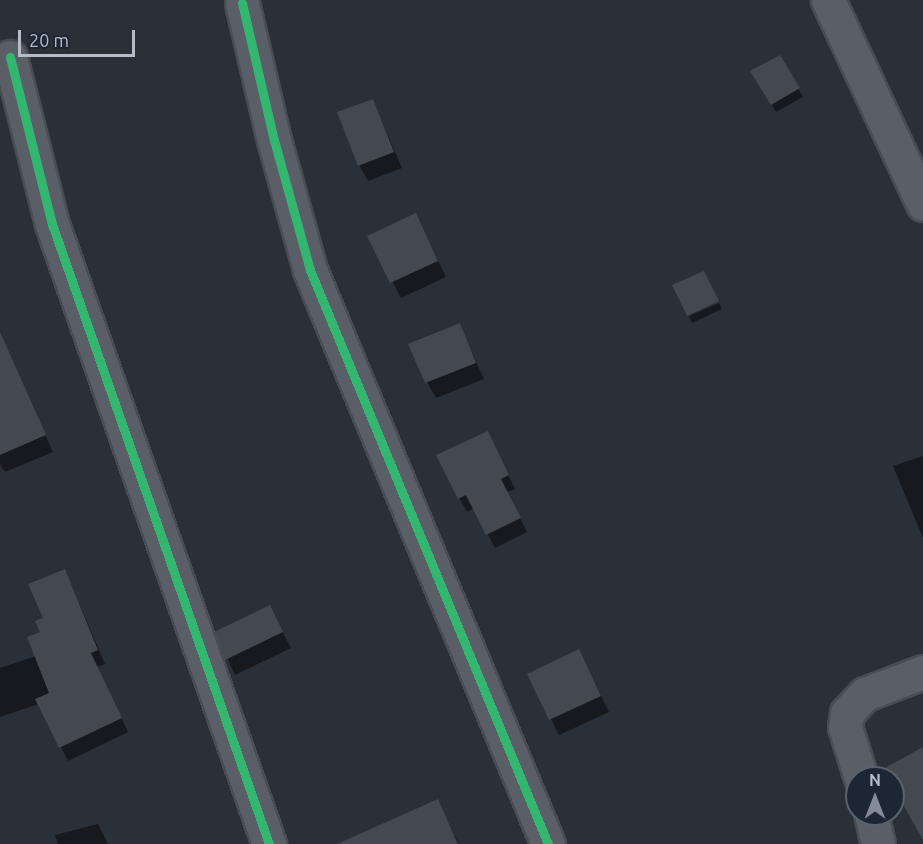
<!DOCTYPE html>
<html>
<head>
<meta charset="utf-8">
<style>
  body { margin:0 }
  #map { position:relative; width:923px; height:844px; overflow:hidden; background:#2a3038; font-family:Ubuntu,sans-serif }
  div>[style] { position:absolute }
  .shadow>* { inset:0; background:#0007 }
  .building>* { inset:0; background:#444950 }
  .roads { filter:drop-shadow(2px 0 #484c53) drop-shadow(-2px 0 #484c53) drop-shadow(0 2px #484c53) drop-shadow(0 -2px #484c53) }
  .minor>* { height:33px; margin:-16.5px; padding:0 16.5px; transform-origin:16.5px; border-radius:16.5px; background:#5a5e66 }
  .cycleway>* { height:9px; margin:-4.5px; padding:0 4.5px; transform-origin:4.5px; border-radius:4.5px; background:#33b770 }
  span { translate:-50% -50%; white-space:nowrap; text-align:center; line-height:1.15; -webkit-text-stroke:4.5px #1d2633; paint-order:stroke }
  .north { position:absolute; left:845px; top:766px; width:60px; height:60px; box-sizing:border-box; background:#1d2633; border:2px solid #59626f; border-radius:50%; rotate:0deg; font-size:16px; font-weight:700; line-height:24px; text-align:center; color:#b4bcc9 }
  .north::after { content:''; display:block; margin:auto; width:21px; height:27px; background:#848b96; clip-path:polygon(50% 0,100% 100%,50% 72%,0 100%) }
  .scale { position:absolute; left:18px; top:30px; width:117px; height:27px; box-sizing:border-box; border:3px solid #b4bcc9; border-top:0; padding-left:8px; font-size:18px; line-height:21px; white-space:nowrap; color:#b4bcc9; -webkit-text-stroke:4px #1d2633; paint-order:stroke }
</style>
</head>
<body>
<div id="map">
  <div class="shadow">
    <i style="clip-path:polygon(780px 57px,803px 97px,776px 112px,752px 72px)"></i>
    <i style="clip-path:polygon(373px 101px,402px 168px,368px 181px,359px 165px)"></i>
    <i style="clip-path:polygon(416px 215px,446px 277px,401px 298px,369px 237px)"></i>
    <i style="clip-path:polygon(719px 303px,722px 309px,692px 323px,689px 316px)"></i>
    <i style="clip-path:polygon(459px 325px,484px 379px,436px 398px,427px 382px)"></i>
    <i style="clip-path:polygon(21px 383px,53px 452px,5px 472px,0 464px,0 392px)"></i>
    <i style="clip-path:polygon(495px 446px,515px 489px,507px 492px,527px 532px,495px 548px,474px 508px,467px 512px,459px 498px)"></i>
    <i style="clip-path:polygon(923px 456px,923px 538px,893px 466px)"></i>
    <i style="clip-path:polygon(65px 570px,105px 664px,97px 667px,128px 732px,68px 761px,39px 704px,0 717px,0 668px,36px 656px,45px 619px)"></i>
    <i style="clip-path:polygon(278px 623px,291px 648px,235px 675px,216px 632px)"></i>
    <i style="clip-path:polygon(587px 667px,609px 712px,559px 735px,529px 675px)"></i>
    <i style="clip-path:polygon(438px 801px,459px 844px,376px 844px)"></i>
    <i style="clip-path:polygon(98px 824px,108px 844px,58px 844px,55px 835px)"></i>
  </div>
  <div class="building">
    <i style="clip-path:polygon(780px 55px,800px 88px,771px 105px,750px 71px)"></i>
    <i style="clip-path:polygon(373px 99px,394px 152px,358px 166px,337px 112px)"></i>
    <i style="clip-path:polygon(416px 213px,438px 261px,390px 283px,367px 236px)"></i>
    <i style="clip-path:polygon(704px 271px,719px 301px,687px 316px,672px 285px)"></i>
    <i style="clip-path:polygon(460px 323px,476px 363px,425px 383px,408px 344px)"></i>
    <i style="clip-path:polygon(0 332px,46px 435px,0 455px)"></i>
    <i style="clip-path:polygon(488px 431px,509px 475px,501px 479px,521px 518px,486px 535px,466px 495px,458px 499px,436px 455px)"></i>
    <i style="clip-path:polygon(65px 569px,98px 650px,91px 653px,122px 718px,59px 748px,35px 699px,49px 693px,27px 637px,40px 632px,35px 621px,43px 618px,28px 584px)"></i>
    <i style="clip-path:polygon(270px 605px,283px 632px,225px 660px,214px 632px)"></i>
    <i style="clip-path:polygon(579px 649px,601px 696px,549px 720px,527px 674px)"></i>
    <i style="clip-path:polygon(923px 747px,923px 840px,893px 787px,893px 778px,888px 778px,883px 769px)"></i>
    <i style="clip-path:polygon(438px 799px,458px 844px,337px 844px)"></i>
  </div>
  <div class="roads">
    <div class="minor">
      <i style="left:828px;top:0;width:225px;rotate:65deg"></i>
      <i style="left:242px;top:3px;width:141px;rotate:76.9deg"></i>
      <i style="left:274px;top:140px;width:135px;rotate:74.5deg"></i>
      <i style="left:310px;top:270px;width:621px;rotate:67.48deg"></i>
      <i style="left:10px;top:57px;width:172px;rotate:75.9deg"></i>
      <i style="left:52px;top:224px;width:657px;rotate:70.71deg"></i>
      <i style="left:861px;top:778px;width:53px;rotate:-107.4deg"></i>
      <i style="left:845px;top:727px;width:14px;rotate:-82deg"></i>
      <i style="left:847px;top:713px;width:26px;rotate:-47deg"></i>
      <i style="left:865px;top:694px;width:62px;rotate:-20.8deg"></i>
      <i style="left:871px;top:814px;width:31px;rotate:77deg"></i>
    </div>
  </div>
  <div class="cycleway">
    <i style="left:242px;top:3px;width:141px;rotate:76.9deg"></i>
    <i style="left:274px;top:140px;width:135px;rotate:74.5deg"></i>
    <i style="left:310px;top:270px;width:621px;rotate:67.48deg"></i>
    <i style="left:10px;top:57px;width:172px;rotate:75.9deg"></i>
    <i style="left:52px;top:224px;width:657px;rotate:70.71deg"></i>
  </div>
  <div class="north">N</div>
  <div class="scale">20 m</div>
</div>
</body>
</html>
